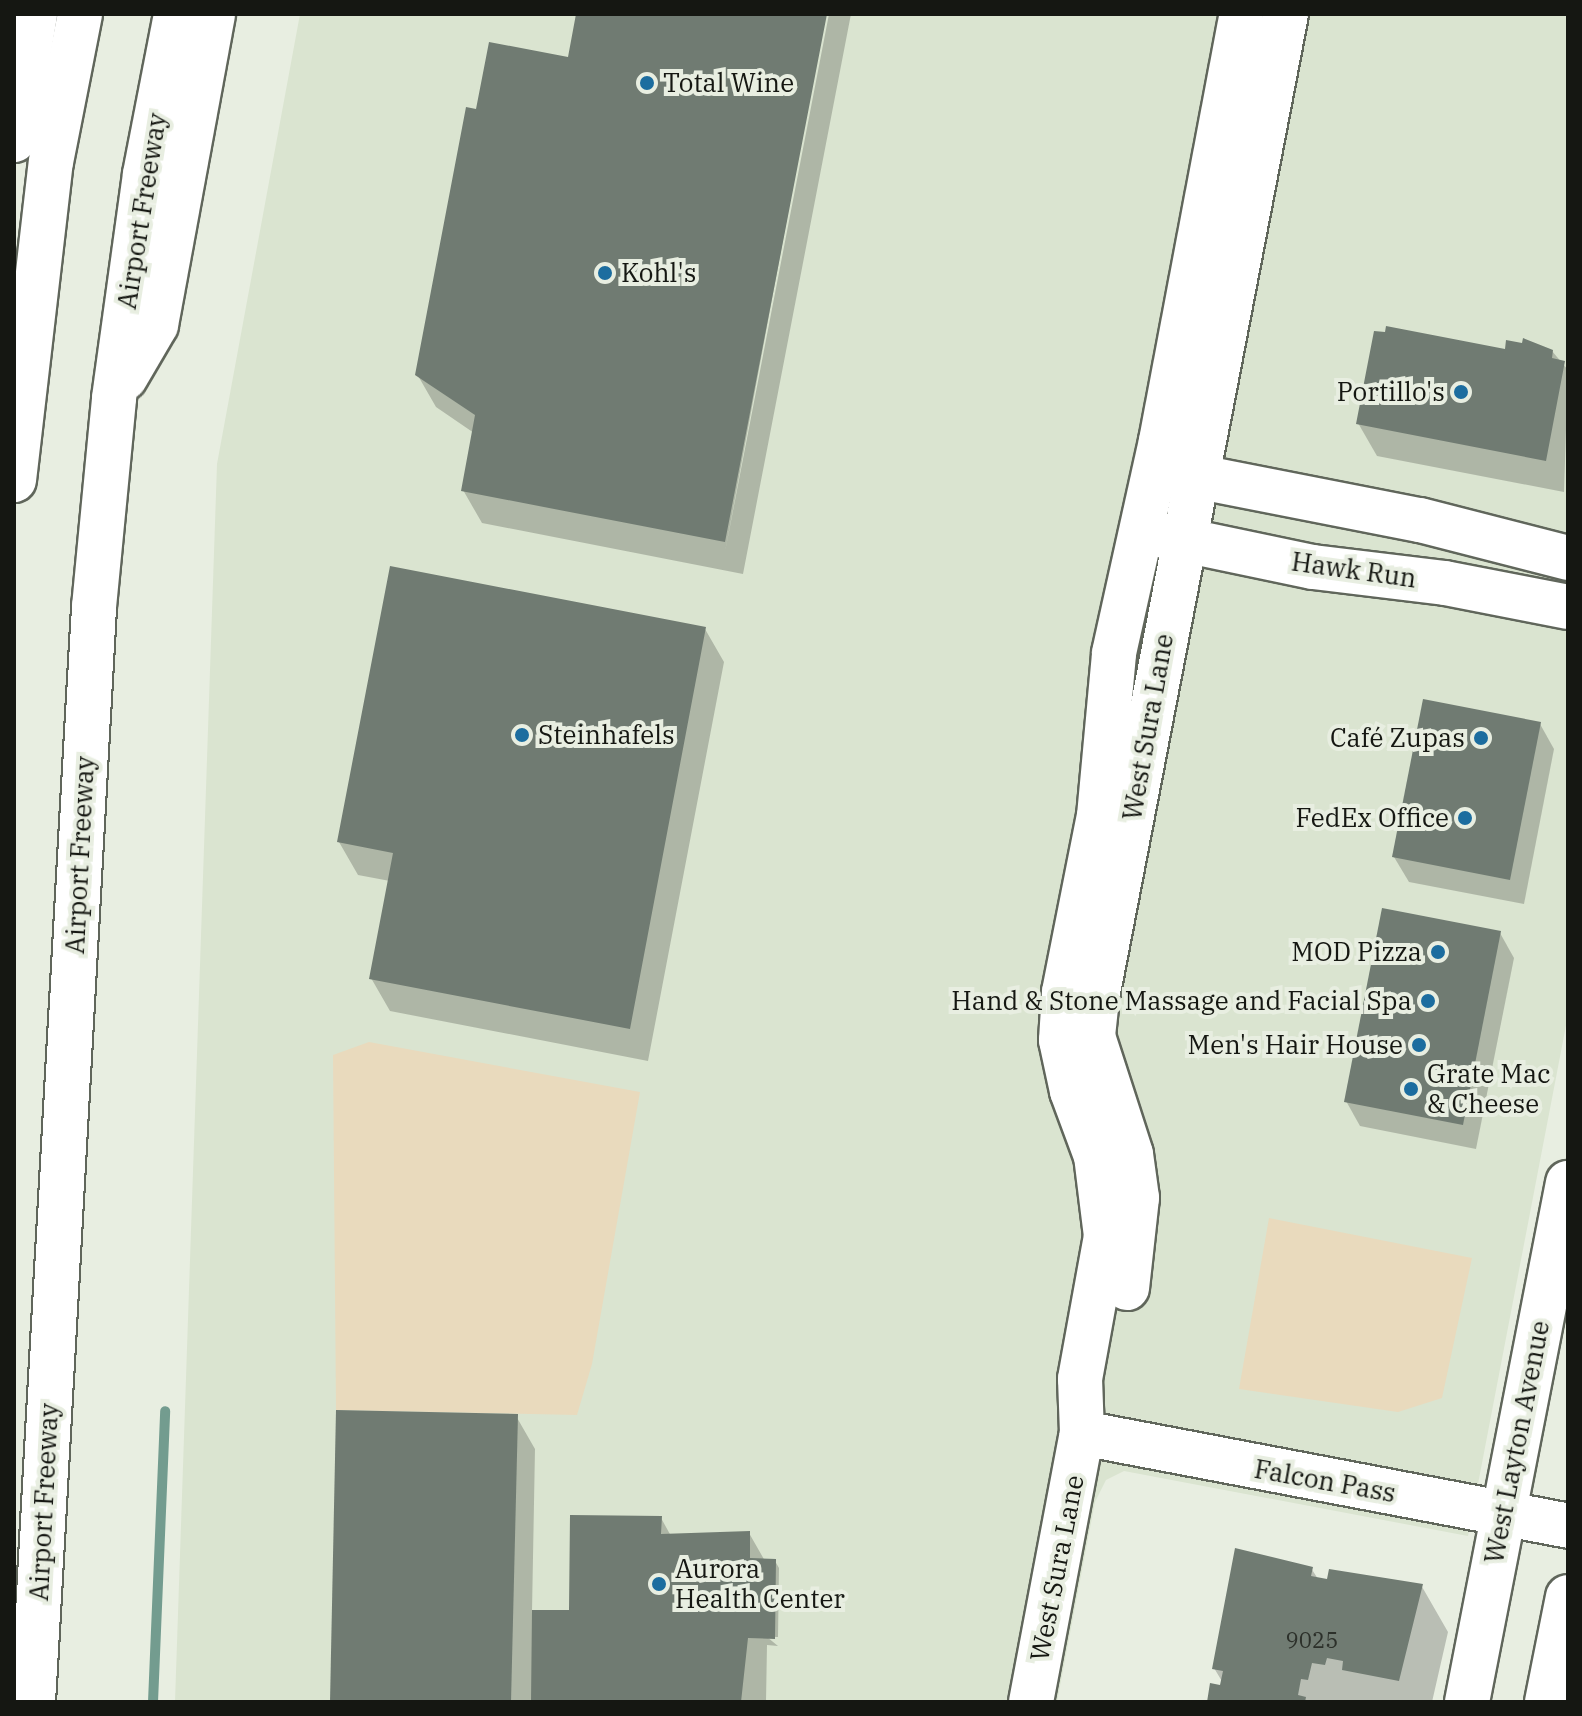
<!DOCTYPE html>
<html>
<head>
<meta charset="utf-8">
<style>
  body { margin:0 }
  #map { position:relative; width:1582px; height:1716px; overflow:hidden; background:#e8eee1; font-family:"IBM Plex Serif",serif }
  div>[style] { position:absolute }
  .built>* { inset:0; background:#dae4d0 }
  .green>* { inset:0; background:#e9dabd }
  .shadow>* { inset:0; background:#0003 }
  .stream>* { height:10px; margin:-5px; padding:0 5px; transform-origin:5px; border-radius:5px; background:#739c8f }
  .building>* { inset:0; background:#707b72 }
  .roads { filter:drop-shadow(2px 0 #60665b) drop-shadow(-2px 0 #60665b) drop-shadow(0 2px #60665b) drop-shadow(0 -2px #60665b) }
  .minor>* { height:44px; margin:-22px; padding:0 22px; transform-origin:22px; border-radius:22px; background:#fff }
  .major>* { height:44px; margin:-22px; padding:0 22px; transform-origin:22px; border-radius:22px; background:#fff }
  .highway>* { height:44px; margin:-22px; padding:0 22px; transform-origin:22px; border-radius:22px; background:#fff }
  .dots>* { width:22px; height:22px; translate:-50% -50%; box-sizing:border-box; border:4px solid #e8eee1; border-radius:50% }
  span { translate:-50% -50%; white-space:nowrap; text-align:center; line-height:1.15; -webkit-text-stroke:8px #e8eee1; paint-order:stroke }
  .number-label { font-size:22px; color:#2c302a }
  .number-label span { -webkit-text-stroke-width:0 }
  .poi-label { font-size:26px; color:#151712 }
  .left { translate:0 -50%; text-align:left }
  .right { translate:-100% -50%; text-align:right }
  .street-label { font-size:26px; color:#151712 }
  .frame { position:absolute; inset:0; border:16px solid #151712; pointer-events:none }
</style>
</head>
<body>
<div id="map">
  <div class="built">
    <i style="clip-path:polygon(300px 14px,1568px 14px,1568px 1015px,1468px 1536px,1124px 1471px,1106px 1480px,1095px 1502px,1057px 1702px,175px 1702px,217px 464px)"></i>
  </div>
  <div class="green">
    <i style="clip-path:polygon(369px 1042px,640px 1092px,592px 1364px,577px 1415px,336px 1410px,333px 1055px)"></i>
    <i style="clip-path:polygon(1269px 1218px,1472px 1258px,1442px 1398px,1398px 1412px,1239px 1389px)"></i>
  </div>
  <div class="shadow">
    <i style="clip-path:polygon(578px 14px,825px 14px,725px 552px,829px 14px,851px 14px,743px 574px,482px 523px,463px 490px,474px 433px,436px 407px,417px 374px,478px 111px,569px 60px)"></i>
    <i style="clip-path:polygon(1552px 351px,1568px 370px,1564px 492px,1377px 456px,1358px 423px,1506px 352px)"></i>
    <i style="clip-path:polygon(705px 629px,724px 662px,648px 1061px,390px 1011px,371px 978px,390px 881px,358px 875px,339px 842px)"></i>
    <i style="clip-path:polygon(1540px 724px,1554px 749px,1524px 904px,1409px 882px,1394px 857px)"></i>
    <i style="clip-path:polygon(1500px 933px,1514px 958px,1476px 1149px,1360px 1126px,1346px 1101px)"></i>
    <i style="clip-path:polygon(516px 1416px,535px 1449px,532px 1612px,571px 1612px,661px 1518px,671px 1536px,749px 1533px,765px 1561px,775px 1561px,779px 1568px,778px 1637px,767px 1637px,778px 1646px,767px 1645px,766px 1702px,332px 1702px)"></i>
    <i style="clip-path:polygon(1311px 1568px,1318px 1579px,1421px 1585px,1448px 1632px,1432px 1702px,1209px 1702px,1223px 1683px,1214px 1668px)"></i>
  </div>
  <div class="stream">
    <i style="left:153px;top:1702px;width:291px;rotate:-87.6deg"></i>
  </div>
  <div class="building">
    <i style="clip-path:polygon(576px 14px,827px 14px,725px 542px,461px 491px,475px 415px,415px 375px,466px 107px,476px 109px,489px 42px,568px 57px)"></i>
    <i style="clip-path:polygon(1386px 326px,1505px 349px,1506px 340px,1522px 343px,1523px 338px,1553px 350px,1552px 358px,1565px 361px,1546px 461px,1356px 424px,1374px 331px,1385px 332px)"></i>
    <i style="clip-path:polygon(390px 566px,706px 627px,630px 1029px,369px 979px,393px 853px,337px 842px)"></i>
    <i style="clip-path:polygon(1423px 699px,1541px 722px,1510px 880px,1392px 857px)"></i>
    <i style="clip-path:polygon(1382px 908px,1501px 931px,1463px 1125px,1344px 1102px)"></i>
    <i style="clip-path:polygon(336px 1410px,518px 1414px,511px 1702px,330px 1702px)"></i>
    <i style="clip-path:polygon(570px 1515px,662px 1516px,661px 1534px,750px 1531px,750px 1558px,776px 1559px,775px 1639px,748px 1638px,741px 1702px,531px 1702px,532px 1610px,569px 1610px)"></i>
    <i style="clip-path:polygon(1235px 1548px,1313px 1567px,1311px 1576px,1327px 1579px,1329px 1569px,1423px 1584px,1399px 1681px,1342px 1670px,1343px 1661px,1327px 1658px,1325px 1665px,1312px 1663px,1308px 1680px,1301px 1679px,1298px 1695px,1306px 1697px,1305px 1702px,1207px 1702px,1210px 1683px,1220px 1685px,1223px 1671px,1212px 1669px)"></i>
  </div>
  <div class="roads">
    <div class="minor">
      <i style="left:1164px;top:470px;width:261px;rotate:11.1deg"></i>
      <i style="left:1420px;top:520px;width:153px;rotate:14.4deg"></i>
      <i style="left:1155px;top:534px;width:161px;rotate:11.8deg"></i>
      <i style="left:1313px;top:567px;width:133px;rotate:6.9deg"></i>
      <i style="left:1445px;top:583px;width:125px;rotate:11deg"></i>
      <i style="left:1127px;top:1288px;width:91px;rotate:-83.7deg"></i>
      <i style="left:1137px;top:1198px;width:44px;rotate:-97.8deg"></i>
      <i style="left:1131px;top:1154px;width:124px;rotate:-107.9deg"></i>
      <i style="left:1093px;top:1036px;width:39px;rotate:-84deg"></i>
      <i style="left:1097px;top:997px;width:1001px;rotate:-79.12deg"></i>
      <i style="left:1082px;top:1433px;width:495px;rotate:10.8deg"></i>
      <i style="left:1031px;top:1702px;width:274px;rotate:-79.3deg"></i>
      <i style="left:1082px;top:1433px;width:54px;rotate:-92.1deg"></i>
      <i style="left:1080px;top:1379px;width:145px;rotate:-79.7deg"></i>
      <i style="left:1106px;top:1236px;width:81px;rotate:-97.1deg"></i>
      <i style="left:1096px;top:1156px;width:69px;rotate:-110.3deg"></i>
      <i style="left:1072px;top:1091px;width:52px;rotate:-102.2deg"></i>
      <i style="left:1061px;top:1040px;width:48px;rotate:-86.4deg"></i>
      <i style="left:1064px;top:992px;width:179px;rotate:-78.8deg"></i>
      <i style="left:1099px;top:816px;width:164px;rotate:-84.7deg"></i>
      <i style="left:1114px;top:653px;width:217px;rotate:-77.5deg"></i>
      <i style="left:1161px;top:441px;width:435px;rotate:-79.3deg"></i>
    </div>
    <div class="major">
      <i style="left:1467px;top:1702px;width:529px;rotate:-78.99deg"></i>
      <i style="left:1547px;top:1702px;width:107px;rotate:-78.7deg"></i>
    </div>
    <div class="highway">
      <i style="left:14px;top:140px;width:128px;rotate:-80.5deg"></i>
      <i style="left:125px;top:378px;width:61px;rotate:-59.7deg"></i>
      <i style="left:156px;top:325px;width:316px;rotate:-79.6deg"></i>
      <i style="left:14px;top:480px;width:320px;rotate:-83.4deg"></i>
      <i style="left:51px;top:162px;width:151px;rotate:-78.9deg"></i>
      <i style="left:33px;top:1702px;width:1097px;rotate:-86.81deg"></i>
      <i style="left:94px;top:607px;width:210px;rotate:-84.5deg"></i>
      <i style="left:114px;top:398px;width:226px;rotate:-82.1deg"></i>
      <i style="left:145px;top:174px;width:163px;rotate:-79deg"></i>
    </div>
  </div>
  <div class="dots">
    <i style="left:647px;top:83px;background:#1c6d9f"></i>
    <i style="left:605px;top:273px;background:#1c6d9f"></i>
    <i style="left:1461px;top:392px;background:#1c6d9f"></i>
    <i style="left:522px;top:735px;background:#1c6d9f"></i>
    <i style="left:1481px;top:738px;background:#1c6d9f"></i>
    <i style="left:1465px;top:818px;background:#1c6d9f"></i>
    <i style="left:1438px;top:952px;background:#1c6d9f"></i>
    <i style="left:1428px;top:1001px;background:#1c6d9f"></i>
    <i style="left:1419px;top:1045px;background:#1c6d9f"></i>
    <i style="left:1411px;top:1089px;background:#1c6d9f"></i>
    <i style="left:659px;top:1584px;background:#1c6d9f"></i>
  </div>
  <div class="number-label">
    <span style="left:1312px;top:1640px">9025</span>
  </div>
  <div class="poi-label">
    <span class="left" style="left:663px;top:83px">Total Wine</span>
    <span class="left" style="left:621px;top:273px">Kohl's</span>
    <span class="right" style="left:1445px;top:392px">Portillo's</span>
    <span class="left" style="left:538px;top:735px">Steinhafels</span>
    <span class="right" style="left:1465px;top:738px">Café Zupas</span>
    <span class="right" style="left:1449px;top:818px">FedEx Office</span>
    <span class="right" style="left:1422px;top:952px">MOD Pizza</span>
    <span class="right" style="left:1412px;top:1001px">Hand &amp; Stone Massage and Facial Spa</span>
    <span class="right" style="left:1403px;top:1045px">Men's Hair House</span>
    <span class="left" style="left:1427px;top:1089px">Grate Mac<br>&amp; Cheese</span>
    <span class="left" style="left:675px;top:1584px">Aurora<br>Health Center</span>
  </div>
  <div class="street-label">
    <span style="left:142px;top:211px;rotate:-81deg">Airport Freeway</span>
    <span style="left:1354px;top:570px;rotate:8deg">Hawk Run</span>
    <span style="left:1148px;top:727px;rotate:-80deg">West Sura Lane</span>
    <span style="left:80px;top:855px;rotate:-87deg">Airport Freeway</span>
    <span style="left:1517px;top:1442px;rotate:-79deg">West Layton Avenue</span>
    <span style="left:1325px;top:1481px;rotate:10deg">Falcon Pass</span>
    <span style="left:44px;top:1502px;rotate:-87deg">Airport Freeway</span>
    <span style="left:1057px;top:1568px;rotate:-79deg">West Sura Lane</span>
  </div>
  <div class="frame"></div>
</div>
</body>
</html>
